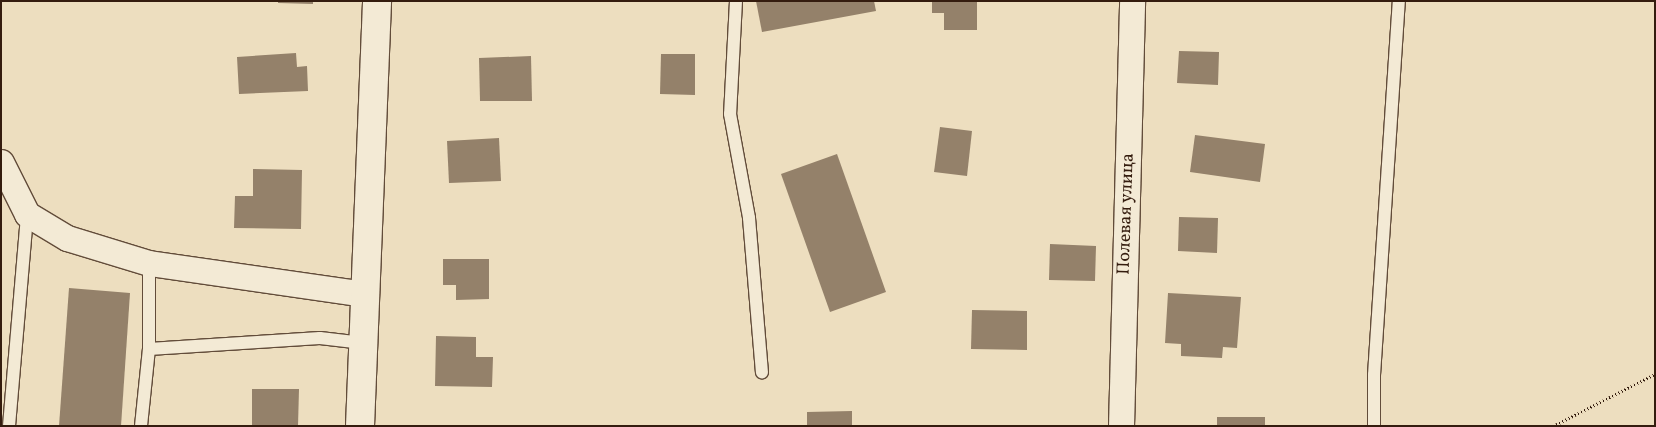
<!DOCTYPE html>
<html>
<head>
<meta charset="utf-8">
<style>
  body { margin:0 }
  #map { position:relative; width:1656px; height:427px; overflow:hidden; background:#eddebf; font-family:Vollkorn,serif }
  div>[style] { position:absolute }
  .building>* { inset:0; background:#94816a }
  .path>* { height:3px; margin-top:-1.5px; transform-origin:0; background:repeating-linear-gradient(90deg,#341c0e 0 1px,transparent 0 3.5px) }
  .roads { filter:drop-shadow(1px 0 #624c3a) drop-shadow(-1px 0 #624c3a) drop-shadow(0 1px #624c3a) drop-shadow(0 -1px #624c3a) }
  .lane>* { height:12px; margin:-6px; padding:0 6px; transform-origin:6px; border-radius:6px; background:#f3ead5 }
  .street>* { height:25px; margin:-12.5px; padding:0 12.5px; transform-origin:12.5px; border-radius:12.5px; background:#f3ead5 }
  .secondary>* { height:28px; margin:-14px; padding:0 14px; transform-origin:14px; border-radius:14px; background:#f3ead5 }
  span { translate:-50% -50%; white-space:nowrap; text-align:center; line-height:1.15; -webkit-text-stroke:4.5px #f3ead5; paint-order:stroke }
  .street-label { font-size:18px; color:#341c0e }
  .frame { position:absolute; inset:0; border:2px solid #341c0e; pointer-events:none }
</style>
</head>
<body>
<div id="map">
  <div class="building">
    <i style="clip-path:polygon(278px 1px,313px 1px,313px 4px,278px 3px)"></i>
    <i style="clip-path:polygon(756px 1px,874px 1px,876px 11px,762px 32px)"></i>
    <i style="clip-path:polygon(932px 1px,977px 1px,977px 30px,944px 30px,944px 13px,932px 13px)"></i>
    <i style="clip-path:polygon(1179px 51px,1219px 52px,1218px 85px,1177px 83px)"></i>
    <i style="clip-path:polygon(296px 53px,297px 67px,307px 66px,308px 91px,239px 94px,237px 57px)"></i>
    <i style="clip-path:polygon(661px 54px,695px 54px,695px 95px,660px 94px)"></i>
    <i style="clip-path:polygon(531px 56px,532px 101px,480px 101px,479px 58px)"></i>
    <i style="clip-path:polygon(940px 127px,972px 131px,967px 176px,934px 172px)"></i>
    <i style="clip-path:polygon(1195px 135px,1265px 144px,1260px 182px,1190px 172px)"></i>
    <i style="clip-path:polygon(499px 138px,501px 181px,449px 183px,447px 141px)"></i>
    <i style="clip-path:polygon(837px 154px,886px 292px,830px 312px,781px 174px)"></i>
    <i style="clip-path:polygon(253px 169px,302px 170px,301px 229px,234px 228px,235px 196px,253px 196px)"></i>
    <i style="clip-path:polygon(1179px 217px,1218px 218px,1217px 253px,1178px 251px)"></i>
    <i style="clip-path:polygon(1050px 244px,1096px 246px,1095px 281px,1049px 280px)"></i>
    <i style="clip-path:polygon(443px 259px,489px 259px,489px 299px,456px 300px,456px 285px,443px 285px)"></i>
    <i style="clip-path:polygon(69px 288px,130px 293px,121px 426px,59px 426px)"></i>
    <i style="clip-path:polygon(1168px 293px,1241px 297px,1237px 348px,1223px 347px,1222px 358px,1181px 356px,1181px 344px,1165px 343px)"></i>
    <i style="clip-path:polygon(972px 310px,1027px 311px,1027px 350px,971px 349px)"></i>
    <i style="clip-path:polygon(436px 336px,476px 337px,476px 357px,493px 357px,492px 387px,435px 386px)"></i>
    <i style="clip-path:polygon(252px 389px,299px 389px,298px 426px,252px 426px)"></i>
    <i style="clip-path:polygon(852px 411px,852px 426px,807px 426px,807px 412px)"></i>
    <i style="clip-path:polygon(1217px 417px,1265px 417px,1265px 426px,1217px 426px)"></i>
  </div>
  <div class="path">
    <i style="left:1553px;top:426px;width:114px;rotate:-27deg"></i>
  </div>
  <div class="roads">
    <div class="lane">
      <i style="left:736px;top:1px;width:113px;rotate:93deg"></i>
      <i style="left:730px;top:114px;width:106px;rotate:79.6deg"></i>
      <i style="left:749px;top:218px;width:155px;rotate:85.2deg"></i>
      <i style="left:149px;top:349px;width:171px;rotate:-3.7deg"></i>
      <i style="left:320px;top:338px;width:43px;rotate:6.6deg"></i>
      <i style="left:9px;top:426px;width:213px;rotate:-85.1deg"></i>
      <i style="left:141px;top:426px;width:77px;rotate:-84.1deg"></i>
      <i style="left:149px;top:349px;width:86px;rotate:-90deg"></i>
      <i style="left:1374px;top:426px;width:51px;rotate:-90deg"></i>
      <i style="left:1374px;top:375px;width:375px;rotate:-86.2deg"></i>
    </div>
    <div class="street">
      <i style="left:1px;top:162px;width:58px;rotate:63.4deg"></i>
      <i style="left:27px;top:214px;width:47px;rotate:31deg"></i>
      <i style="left:67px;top:238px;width:86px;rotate:17deg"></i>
      <i style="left:149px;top:263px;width:217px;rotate:8.2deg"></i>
      <i style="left:1121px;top:426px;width:425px;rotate:-88.5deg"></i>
    </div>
    <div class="secondary">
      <i style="left:360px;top:426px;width:425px;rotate:-87.7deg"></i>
    </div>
  </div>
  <div class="street-label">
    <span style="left:1127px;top:214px;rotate:-88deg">Полевая улица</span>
  </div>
  <div class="frame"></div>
</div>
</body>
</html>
